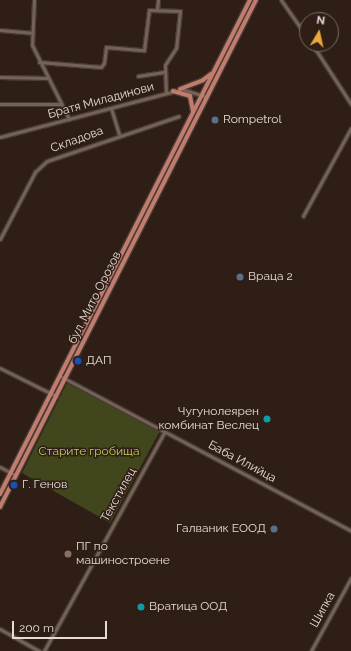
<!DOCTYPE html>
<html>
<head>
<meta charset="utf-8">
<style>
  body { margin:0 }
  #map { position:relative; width:351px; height:651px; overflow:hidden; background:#2e1e15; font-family:Raleway,sans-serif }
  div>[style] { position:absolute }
  .green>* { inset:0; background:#42461c }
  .roads { filter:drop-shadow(1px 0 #483b35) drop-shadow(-1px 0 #483b35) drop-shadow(0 1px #483b35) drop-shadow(0 -1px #483b35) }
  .minor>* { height:3px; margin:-1.5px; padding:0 1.5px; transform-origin:1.5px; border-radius:1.5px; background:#756257 }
  .major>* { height:4px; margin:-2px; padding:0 2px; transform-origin:2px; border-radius:2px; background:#c27c6e }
  .dots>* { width:11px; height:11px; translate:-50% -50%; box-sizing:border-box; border:2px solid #2e1e15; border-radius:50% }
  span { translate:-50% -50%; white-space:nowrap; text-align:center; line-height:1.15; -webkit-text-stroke:3px #2e1e15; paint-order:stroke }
  .street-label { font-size:12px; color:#e6dbd5 }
  .poi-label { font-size:12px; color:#e6dbd5 }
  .left { translate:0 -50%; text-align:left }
  .right { translate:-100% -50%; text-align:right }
  .park-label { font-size:12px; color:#c1cd63 }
  .north { position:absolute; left:299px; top:12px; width:40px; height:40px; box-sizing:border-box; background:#2e1e15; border:1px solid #786a62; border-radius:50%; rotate:9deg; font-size:11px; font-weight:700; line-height:16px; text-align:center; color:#e6dbd5 }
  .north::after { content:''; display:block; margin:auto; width:14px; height:18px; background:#eda83b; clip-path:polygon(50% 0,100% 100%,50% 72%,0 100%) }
  .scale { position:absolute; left:12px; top:621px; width:95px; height:18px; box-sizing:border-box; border:2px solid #e6dbd5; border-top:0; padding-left:5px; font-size:12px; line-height:14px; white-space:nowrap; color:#e6dbd5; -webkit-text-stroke:3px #2e1e15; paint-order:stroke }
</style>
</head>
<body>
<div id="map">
  <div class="green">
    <i style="clip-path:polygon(67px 383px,160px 431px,110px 523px,22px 473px)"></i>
  </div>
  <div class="roads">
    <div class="minor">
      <i style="left:34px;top:0;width:45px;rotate:92.5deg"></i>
      <i style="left:32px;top:45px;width:83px;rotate:63.4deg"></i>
      <i style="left:281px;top:0;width:45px;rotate:54.9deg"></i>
      <i style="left:157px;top:10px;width:10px;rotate:-84deg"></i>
      <i style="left:0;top:30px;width:32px;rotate:5deg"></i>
      <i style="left:312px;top:44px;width:72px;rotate:57deg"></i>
      <i style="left:39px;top:62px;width:62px;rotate:4.6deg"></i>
      <i style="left:101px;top:67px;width:5px;rotate:-53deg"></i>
      <i style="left:104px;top:63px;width:16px;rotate:-83deg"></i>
      <i style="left:106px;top:47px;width:38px;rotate:5deg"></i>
      <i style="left:144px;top:50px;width:40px;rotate:-82.9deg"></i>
      <i style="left:149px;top:10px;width:31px;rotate:2deg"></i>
      <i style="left:180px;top:11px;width:37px;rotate:96deg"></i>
      <i style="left:176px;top:48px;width:20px;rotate:123deg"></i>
      <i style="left:165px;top:65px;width:28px;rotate:88deg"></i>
      <i style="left:138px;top:76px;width:26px;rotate:-9deg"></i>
      <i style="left:0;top:77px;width:47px;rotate:1.2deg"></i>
      <i style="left:182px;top:89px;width:26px;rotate:18deg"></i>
      <i style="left:0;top:104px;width:61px"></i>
      <i style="left:111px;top:108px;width:27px;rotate:73deg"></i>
      <i style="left:0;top:137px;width:181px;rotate:-14.7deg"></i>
      <i style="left:303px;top:216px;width:100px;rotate:-61.4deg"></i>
      <i style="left:0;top:239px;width:76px;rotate:-62.4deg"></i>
      <i style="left:35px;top:172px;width:16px;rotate:-43deg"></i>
      <i style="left:47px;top:161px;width:139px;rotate:-18.8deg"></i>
      <i style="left:0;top:368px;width:63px;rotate:26.6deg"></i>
      <i style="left:60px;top:376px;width:330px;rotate:28deg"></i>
      <i style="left:0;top:467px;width:15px;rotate:28deg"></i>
      <i style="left:0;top:629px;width:45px;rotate:29.4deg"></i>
      <i style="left:44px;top:651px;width:251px;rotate:-61.2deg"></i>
      <i style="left:311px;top:651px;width:83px;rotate:-61.3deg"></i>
    </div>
    <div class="major">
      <i style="left:180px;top:89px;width:25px;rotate:-21deg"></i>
      <i style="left:203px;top:80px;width:10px;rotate:-37deg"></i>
      <i style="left:173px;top:91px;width:18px;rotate:16deg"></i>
      <i style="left:190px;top:96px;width:16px;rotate:79deg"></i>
      <i style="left:0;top:494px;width:554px;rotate:-63.16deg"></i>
      <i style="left:0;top:507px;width:568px;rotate:-63.21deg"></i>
    </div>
  </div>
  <div class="dots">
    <i style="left:215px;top:120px;background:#5c6f8a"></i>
    <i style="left:240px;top:277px;background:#5c6f8a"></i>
    <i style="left:78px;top:361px;background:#1a4fb4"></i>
    <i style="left:267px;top:419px;background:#0f9aa8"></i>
    <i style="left:14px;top:485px;background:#1a4fb4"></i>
    <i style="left:274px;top:529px;background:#5c6f8a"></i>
    <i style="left:68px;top:554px;background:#8d6e63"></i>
    <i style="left:141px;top:607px;background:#0f9aa8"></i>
  </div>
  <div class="street-label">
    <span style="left:101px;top:101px;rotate:-15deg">Братя Миладинови</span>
    <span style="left:77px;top:140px;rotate:-20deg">Складова</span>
    <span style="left:95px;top:298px;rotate:-63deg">бул. Мито Орозов</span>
    <span style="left:242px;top:462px;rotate:28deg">Баба Илийца</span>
    <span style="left:119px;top:495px;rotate:-61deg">Текстилец</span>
    <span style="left:323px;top:610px;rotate:-61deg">Шипка</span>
  </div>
  <div class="poi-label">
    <span class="left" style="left:223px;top:120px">Rompetrol</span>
    <span class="left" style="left:248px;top:277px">Враца 2</span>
    <span class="left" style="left:86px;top:361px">ДАП</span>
    <span class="right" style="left:259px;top:419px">Чугунолеярен<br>комбинат Веслец</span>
    <span class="left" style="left:22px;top:485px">Г. Генов</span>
    <span class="right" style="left:266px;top:529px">Галваник ЕООД</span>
    <span class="left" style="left:76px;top:554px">ПГ по<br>машиностроене</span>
    <span class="left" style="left:149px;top:607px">Вратица ООД</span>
  </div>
  <div class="park-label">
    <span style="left:89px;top:452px">Старите гробища</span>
  </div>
  <div class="north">N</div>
  <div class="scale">200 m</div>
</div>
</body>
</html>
